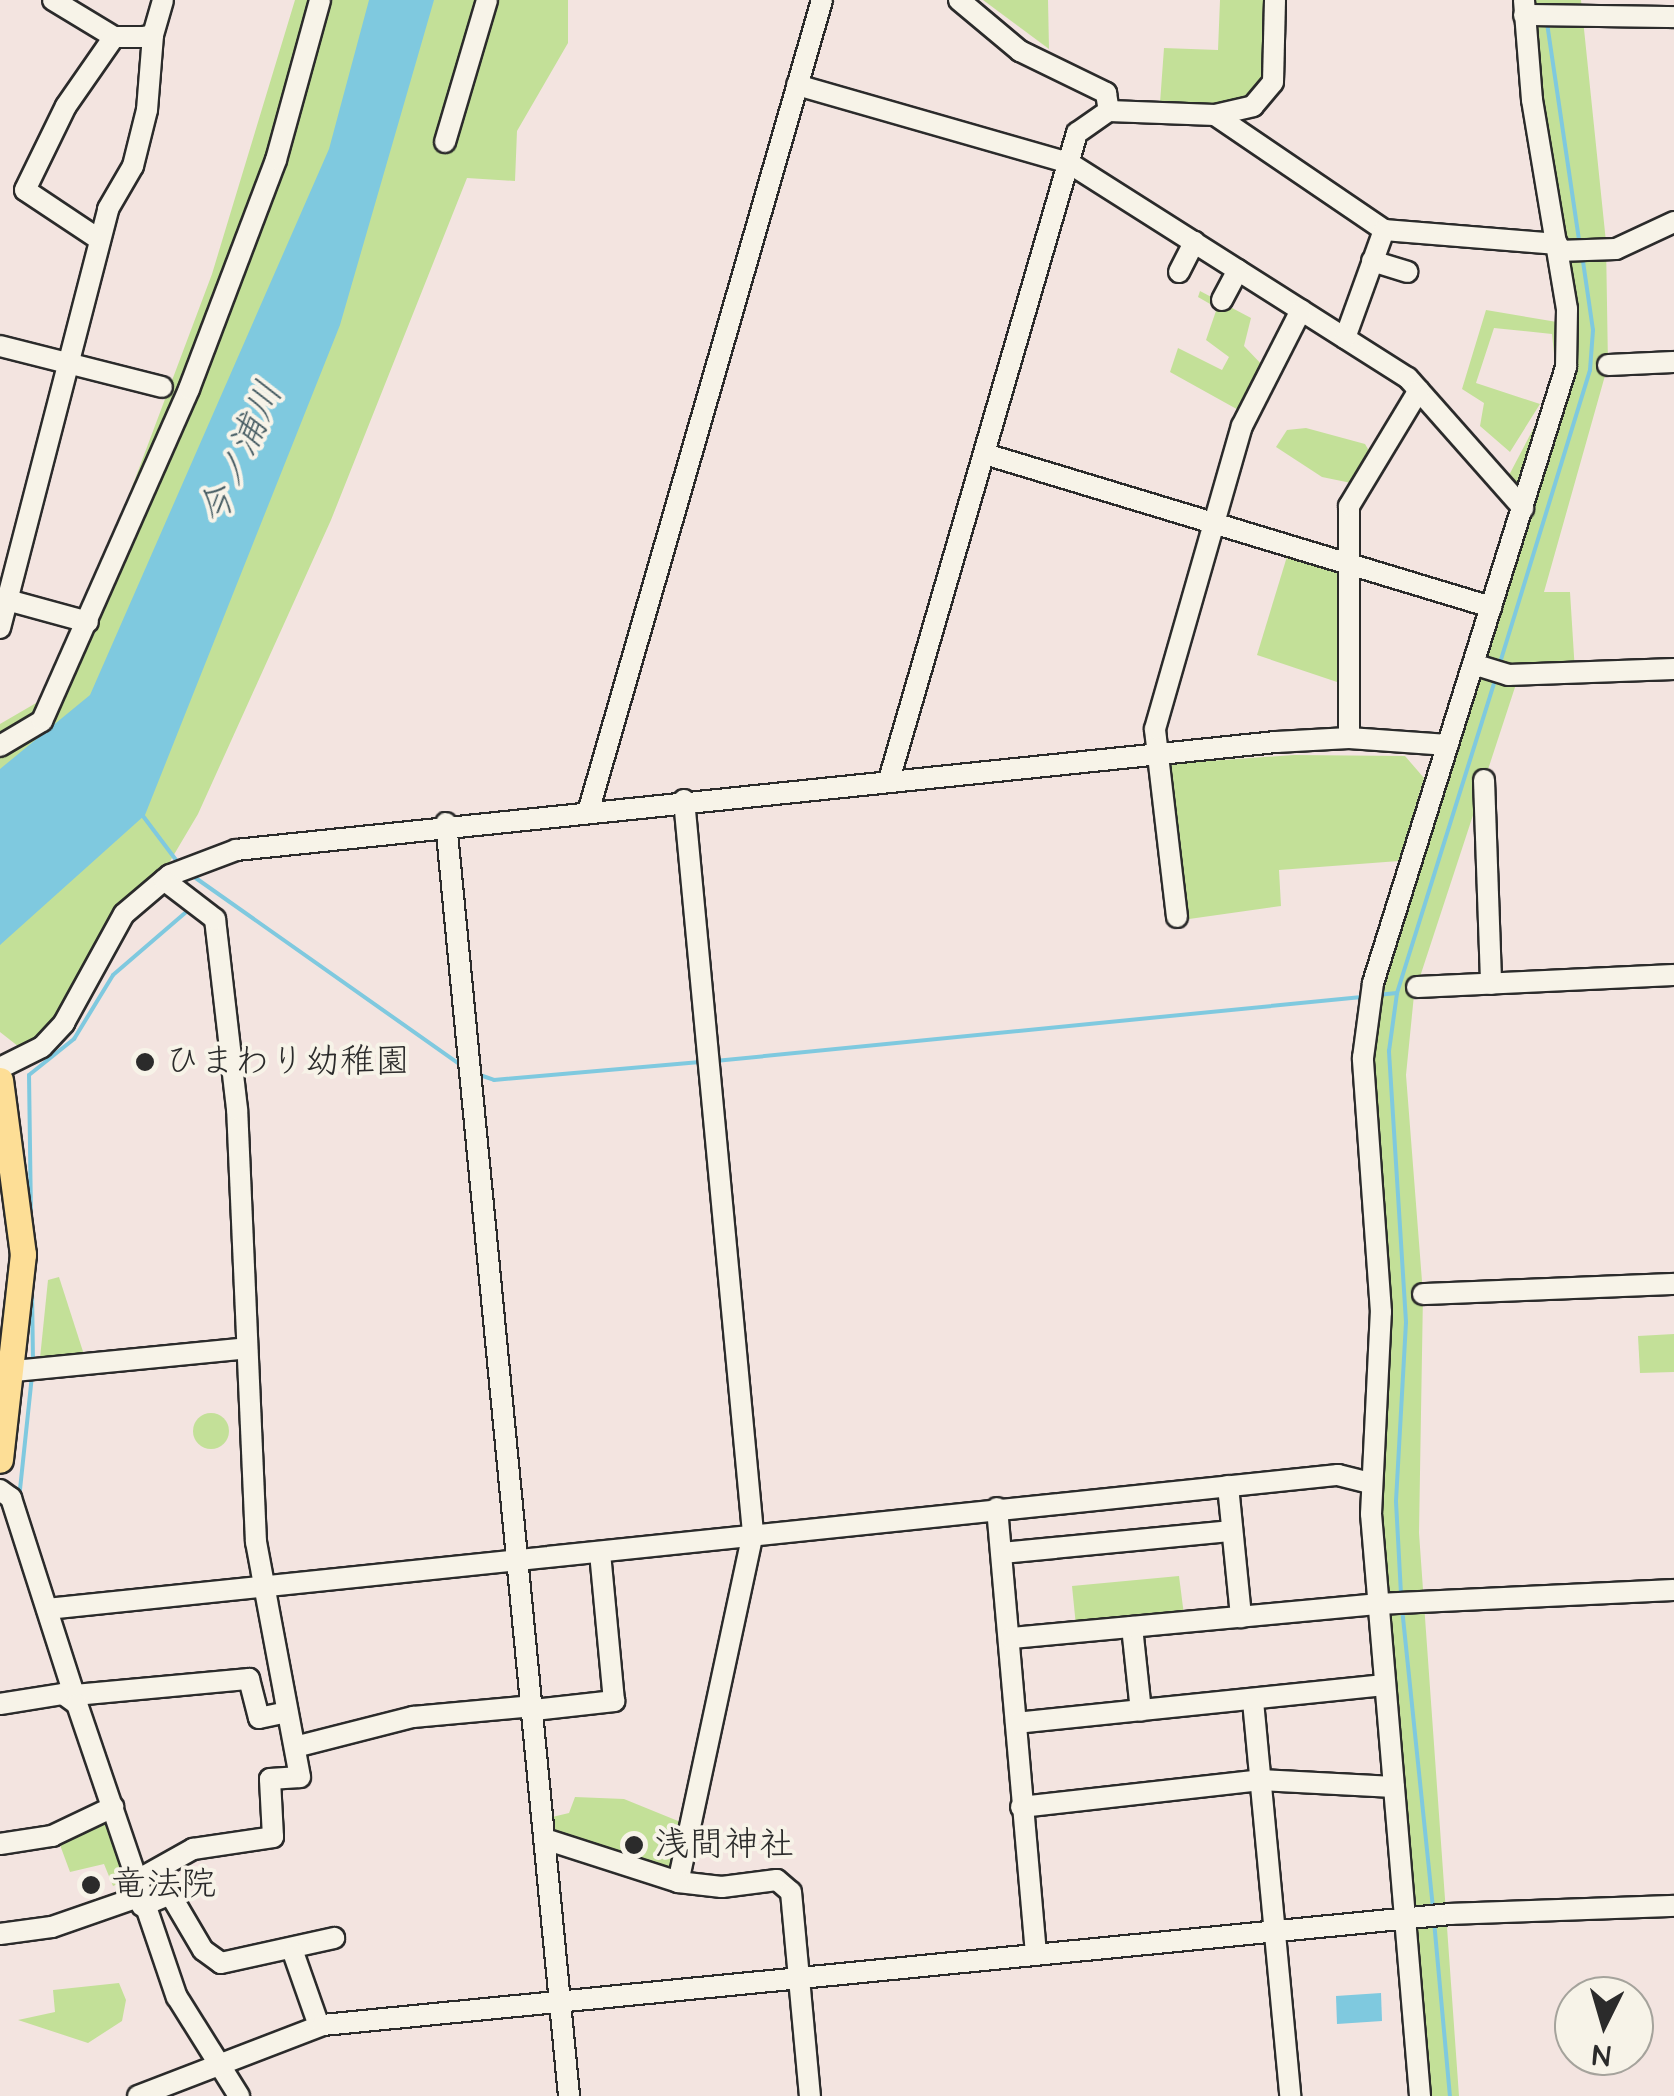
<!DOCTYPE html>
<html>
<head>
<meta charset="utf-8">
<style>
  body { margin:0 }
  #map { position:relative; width:1674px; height:2096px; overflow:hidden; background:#f3e4e0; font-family:"Architects Daughter","Klee One",sans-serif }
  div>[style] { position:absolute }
  .green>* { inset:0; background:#c3e098 }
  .round { border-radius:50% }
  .water>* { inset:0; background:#7fc9df }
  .stream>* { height:4px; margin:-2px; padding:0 2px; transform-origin:2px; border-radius:2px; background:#7fc9df }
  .roads { filter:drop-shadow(2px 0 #2b2b2b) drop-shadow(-2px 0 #2b2b2b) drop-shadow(0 2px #2b2b2b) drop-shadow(0 -2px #2b2b2b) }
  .minor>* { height:20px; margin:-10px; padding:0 10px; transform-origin:10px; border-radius:10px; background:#f7f3e8 }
  .major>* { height:25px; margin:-12.5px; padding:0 12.5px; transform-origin:12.5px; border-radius:12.5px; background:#fdde96 }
  .dots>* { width:28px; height:28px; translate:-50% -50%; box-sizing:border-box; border:5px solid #f7f3e8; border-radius:50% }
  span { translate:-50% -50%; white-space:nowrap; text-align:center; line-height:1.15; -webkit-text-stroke:8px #f7f3e8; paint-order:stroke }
  .poi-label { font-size:35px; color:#2b2b2b }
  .left { translate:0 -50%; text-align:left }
  .water-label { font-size:38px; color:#445a61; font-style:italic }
  .north { position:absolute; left:1554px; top:1976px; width:100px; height:100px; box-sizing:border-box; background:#f7f3e8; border:2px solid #a5a39c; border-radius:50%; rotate:185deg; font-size:28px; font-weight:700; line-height:40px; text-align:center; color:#2b2b2b }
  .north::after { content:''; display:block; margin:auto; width:35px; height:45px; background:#2b2b2b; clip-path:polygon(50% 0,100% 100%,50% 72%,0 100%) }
</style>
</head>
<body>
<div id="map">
  <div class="green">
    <i style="clip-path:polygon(295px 0,568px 0,568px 43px,517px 131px,515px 181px,467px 178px,331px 520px,198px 814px,153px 890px,28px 1054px,0 1032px,0 724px,55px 692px,212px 274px)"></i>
    <i style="clip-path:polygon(983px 0,1048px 0,1049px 49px)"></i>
    <i style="clip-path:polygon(1220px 0,1275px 0,1273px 82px,1244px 109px,1160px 103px,1164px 48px,1218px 50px)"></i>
    <i style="clip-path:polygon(1529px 0,1581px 0,1606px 242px,1608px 365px,1544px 592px,1570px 592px,1575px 672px,1519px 675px,1414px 995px,1406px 1075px,1423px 1294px,1419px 1533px,1459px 2096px,1420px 2096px,1377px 1599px,1387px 1313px,1364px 1044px,1521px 492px,1507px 479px,1542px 412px,1555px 363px,1552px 334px,1494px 328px,1476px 383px,1540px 404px,1510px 452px,1480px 426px,1484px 403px,1462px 389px,1486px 310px,1557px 322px,1559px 362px,1569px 335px)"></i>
    <i style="clip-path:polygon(1200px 291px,1251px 318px,1244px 346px,1265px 368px,1242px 412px,1170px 372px,1178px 348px,1222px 370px,1229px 357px,1206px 340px,1217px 308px,1198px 297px)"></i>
    <i style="clip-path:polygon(1306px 428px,1365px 444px,1371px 454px,1356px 484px,1322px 477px,1276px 447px,1287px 430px)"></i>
    <i style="clip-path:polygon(1289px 550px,1350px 564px,1343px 684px,1257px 655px)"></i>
    <i style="clip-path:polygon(1294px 755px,1405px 756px,1424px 778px,1399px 861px,1279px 870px,1281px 906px,1182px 920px,1166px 764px)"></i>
    <i style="clip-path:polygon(59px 1277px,87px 1364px,39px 1368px,48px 1280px)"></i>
    <i style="clip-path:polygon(1674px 1334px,1674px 1372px,1640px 1373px,1638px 1336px)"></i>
    <i class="round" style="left:193px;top:1413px;width:36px;height:36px"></i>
    <i style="clip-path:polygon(1179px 1576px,1184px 1615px,1076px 1626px,1072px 1586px)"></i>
    <i style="clip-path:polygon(575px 1797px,624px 1799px,683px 1823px,678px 1882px,551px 1842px,548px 1818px,569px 1813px)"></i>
    <i style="clip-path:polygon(105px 1821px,125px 1881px,113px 1886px,104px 1864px,70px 1872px,60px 1845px)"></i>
    <i style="clip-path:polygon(119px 1983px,126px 2000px,122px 2021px,88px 2043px,18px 2020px,55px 2012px,53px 1990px)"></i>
  </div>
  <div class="water">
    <i style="clip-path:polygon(369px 0,434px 0,340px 325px,145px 815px,0 945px,0 769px,90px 695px,329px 149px)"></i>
    <i style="clip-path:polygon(1381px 1993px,1382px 2021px,1337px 2024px,1336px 1996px)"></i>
  </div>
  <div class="stream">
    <i style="left:1547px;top:23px;width:220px;rotate:81.6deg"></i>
    <i style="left:1499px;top:666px;width:310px;rotate:-72.9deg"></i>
    <i style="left:1590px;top:370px;width:40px;rotate:-85.7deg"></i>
    <i style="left:1593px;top:330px;width:76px;rotate:-98.3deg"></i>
    <i style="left:143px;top:816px;width:60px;rotate:53.1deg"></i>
    <i style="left:190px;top:874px;width:335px;rotate:35.2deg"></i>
    <i style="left:1377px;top:995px;width:20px;rotate:-6deg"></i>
    <i style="left:715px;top:1061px;width:650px;rotate:-5.65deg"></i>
    <i style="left:477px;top:1074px;width:18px;rotate:19deg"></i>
    <i style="left:494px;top:1080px;width:207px;rotate:-5deg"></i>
    <i style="left:33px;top:1361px;width:286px;rotate:-90.8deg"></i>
    <i style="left:29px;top:1075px;width:58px;rotate:-38.7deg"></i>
    <i style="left:74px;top:1039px;width:75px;rotate:-58.6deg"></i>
    <i style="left:113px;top:975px;width:103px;rotate:-40.7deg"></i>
    <i style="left:19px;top:1499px;width:124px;rotate:-84deg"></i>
    <i style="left:1401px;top:1594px;width:93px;rotate:-93.1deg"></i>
    <i style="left:1396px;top:1501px;width:179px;rotate:-86.8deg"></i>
    <i style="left:1406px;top:1322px;width:272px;rotate:-93.6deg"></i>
    <i style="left:1389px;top:1051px;width:59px;rotate:-82.1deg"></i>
    <i style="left:1397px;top:993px;width:328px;rotate:-72.6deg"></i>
    <i style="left:1402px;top:1608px;width:301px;rotate:84.1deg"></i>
    <i style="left:1434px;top:1921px;width:176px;rotate:84.8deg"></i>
  </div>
  <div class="roads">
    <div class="minor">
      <i style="left:53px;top:0;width:71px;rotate:31.2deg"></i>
      <i style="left:114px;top:37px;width:29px"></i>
      <i style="left:143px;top:37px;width:10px;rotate:-11deg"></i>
      <i style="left:153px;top:35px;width:36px;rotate:-74deg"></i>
      <i style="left:959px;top:0;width:80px;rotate:39.9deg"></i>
      <i style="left:1020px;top:51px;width:96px;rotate:26deg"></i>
      <i style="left:1106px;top:93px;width:18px;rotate:81deg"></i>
      <i style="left:1524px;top:15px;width:150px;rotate:0.8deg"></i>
      <i style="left:797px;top:85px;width:283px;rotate:16deg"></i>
      <i style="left:1069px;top:163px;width:401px;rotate:32.4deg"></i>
      <i style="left:1408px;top:378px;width:174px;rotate:48.5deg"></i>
      <i style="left:1215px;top:115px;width:204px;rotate:34.2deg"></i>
      <i style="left:1384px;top:230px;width:174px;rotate:4.6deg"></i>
      <i style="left:445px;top:142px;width:148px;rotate:-73.5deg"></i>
      <i style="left:100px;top:240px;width:90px;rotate:-146.3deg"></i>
      <i style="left:25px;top:190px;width:93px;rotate:-64deg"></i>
      <i style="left:66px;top:106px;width:84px;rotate:-55.2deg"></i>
      <i style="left:1558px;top:251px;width:58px;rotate:-2deg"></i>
      <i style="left:1616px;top:249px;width:64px;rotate:-25deg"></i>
      <i style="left:1372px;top:261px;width:37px;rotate:17deg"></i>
      <i style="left:1179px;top:272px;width:34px;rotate:-63deg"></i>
      <i style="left:1222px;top:300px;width:34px;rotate:-62deg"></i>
      <i style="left:1345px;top:338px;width:115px;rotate:-70.1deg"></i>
      <i style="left:0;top:346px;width:167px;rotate:14.2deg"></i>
      <i style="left:1608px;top:365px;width:66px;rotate:-2.6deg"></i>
      <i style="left:985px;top:454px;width:529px;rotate:16.82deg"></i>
      <i style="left:0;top:598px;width:91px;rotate:15.3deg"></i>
      <i style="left:0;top:628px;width:433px;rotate:-75.5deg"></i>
      <i style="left:108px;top:209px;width:50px;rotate:-59.8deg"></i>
      <i style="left:133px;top:166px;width:58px;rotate:-76deg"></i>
      <i style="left:147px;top:110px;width:75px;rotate:-85.4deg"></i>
      <i style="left:1473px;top:664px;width:37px;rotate:17deg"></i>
      <i style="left:1508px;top:675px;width:166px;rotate:-2.1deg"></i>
      <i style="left:1349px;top:738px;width:232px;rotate:-90deg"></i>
      <i style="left:1349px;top:506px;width:135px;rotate:-58.9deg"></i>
      <i style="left:0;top:746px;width:49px;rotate:-30.8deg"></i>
      <i style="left:42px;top:721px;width:363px;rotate:-66.1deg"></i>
      <i style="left:189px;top:389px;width:245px;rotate:-69.2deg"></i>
      <i style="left:276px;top:160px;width:166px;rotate:-74.6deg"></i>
      <i style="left:889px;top:780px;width:674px;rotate:-73.8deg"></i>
      <i style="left:1077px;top:133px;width:39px;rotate:-35deg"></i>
      <i style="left:1109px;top:111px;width:106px;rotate:2.2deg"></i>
      <i style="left:1215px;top:115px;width:39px;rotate:-13deg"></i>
      <i style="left:1253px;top:106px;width:31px;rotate:-50deg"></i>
      <i style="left:1273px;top:82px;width:82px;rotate:-88.6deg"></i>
      <i style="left:1484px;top:780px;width:204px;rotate:88deg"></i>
      <i style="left:684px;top:800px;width:736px;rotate:84.62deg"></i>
      <i style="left:753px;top:1533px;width:357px;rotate:102.1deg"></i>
      <i style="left:678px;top:1882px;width:44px;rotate:6.5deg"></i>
      <i style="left:722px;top:1887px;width:55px;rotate:-7.3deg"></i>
      <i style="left:777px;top:1880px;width:18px;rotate:41deg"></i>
      <i style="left:791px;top:1892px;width:205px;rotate:84.7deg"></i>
      <i style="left:589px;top:809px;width:842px;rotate:-73.93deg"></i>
      <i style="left:446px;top:823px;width:1279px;rotate:84.48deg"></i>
      <i style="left:1177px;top:917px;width:189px;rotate:-96.7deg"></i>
      <i style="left:1155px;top:729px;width:315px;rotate:-74deg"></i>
      <i style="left:1242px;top:426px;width:130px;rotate:-63deg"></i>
      <i style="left:1417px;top:987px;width:257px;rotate:-2.7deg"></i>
      <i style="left:0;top:1068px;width:47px;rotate:-26.6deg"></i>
      <i style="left:42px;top:1047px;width:33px;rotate:-47deg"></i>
      <i style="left:64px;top:1023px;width:124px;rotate:-61.2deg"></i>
      <i style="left:124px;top:914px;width:60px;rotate:-40.3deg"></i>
      <i style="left:170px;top:875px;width:71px;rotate:-20.7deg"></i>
      <i style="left:236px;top:850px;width:1046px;rotate:-5.93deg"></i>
      <i style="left:1276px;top:742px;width:73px;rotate:-3.1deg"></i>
      <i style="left:1349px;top:738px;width:99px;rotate:4deg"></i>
      <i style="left:1423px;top:1294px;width:251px;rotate:-2.3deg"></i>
      <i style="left:14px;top:1371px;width:234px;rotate:-5.6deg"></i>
      <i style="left:1228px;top:1486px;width:132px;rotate:84.3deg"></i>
      <i style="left:0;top:1490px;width:14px;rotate:36deg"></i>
      <i style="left:11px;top:1498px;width:216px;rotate:72.2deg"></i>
      <i style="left:997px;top:1508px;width:448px;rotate:85deg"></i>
      <i style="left:1002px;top:1553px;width:231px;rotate:-5.5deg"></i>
      <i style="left:47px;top:1609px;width:1298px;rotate:-5.93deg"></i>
      <i style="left:1338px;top:1475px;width:34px;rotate:14deg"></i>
      <i style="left:1132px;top:1627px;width:84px;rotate:83.9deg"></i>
      <i style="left:1011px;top:1638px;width:368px;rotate:-5.3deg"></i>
      <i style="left:1377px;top:1604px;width:297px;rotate:-2.7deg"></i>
      <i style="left:75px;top:1695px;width:175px;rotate:-5.3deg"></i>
      <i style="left:249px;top:1679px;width:40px;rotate:75.6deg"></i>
      <i style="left:259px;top:1718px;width:29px;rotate:-12deg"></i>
      <i style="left:1253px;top:1701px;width:397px;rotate:84.6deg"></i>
      <i style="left:0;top:1704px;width:64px;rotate:-9deg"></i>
      <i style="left:63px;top:1694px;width:17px;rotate:36deg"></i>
      <i style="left:77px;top:1704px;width:310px;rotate:71.2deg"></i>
      <i style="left:177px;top:1997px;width:117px;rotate:57.9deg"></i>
      <i style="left:534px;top:1710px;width:81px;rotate:-6.4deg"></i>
      <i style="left:614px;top:1701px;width:148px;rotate:-95.4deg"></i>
      <i style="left:1016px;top:1723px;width:370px;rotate:-5.9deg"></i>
      <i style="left:295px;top:1747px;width:122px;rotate:-14.3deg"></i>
      <i style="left:413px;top:1717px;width:121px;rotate:-5.2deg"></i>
      <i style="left:1021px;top:1807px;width:241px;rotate:-6.4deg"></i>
      <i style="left:1260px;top:1780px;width:134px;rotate:3deg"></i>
      <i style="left:545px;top:1839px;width:140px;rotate:17.9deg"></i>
      <i style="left:0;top:1844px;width:53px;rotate:-8.7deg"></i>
      <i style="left:52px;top:1836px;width:68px;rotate:-25.4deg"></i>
      <i style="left:134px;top:1882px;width:68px;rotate:-29.2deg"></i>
      <i style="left:193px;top:1849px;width:81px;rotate:-8.5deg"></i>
      <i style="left:273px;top:1837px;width:58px;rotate:-93deg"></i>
      <i style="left:270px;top:1779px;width:30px;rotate:-4deg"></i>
      <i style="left:300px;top:1777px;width:239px;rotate:-100.6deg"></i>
      <i style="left:256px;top:1542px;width:433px;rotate:-92.5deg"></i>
      <i style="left:237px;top:1109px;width:191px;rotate:-96.6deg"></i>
      <i style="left:215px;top:919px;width:64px;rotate:-142.6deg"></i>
      <i style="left:142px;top:1906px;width:30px;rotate:-23deg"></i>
      <i style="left:170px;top:1894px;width:65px;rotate:59.5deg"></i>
      <i style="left:203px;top:1950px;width:22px;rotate:36deg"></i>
      <i style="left:221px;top:1963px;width:116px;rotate:-12.5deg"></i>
      <i style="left:0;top:1934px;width:52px;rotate:-7.7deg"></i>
      <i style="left:52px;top:1927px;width:91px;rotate:-19.2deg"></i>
      <i style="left:293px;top:1952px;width:78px;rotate:70.6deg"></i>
      <i style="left:138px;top:2096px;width:198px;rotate:-21deg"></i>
      <i style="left:323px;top:2025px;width:1133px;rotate:-5.62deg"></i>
      <i style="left:1451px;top:1914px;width:223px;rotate:-2.1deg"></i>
      <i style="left:1420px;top:2096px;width:584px;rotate:-94.81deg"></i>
      <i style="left:1371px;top:1514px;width:202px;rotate:-87.2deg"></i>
      <i style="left:1381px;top:1312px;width:255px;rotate:-94.1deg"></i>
      <i style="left:1363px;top:1058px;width:76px;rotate:-82.4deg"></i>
      <i style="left:1373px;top:983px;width:646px;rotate:-72.6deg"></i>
      <i style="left:1566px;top:367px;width:58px;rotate:-89deg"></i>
      <i style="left:1567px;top:309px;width:212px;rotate:-99.5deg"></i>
      <i style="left:1532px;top:100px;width:100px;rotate:-94.6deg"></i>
    </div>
    <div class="major">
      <i style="left:0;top:1080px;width:176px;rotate:82.5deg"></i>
      <i style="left:23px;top:1254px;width:207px;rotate:96.4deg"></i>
    </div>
  </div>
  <div class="dots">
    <i style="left:145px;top:1062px;background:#2b2b2b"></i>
    <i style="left:634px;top:1845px;background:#2b2b2b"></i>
    <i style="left:91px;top:1885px;background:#2b2b2b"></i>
  </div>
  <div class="poi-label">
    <span class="left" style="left:165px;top:1062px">ひまわり幼稚園</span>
    <span class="left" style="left:654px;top:1845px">浅間神社</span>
    <span class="left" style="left:111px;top:1885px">竜法院</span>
  </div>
  <div class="water-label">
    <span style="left:242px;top:454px;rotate:-66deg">今ノ浦川</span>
  </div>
  <div class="north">N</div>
</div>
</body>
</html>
